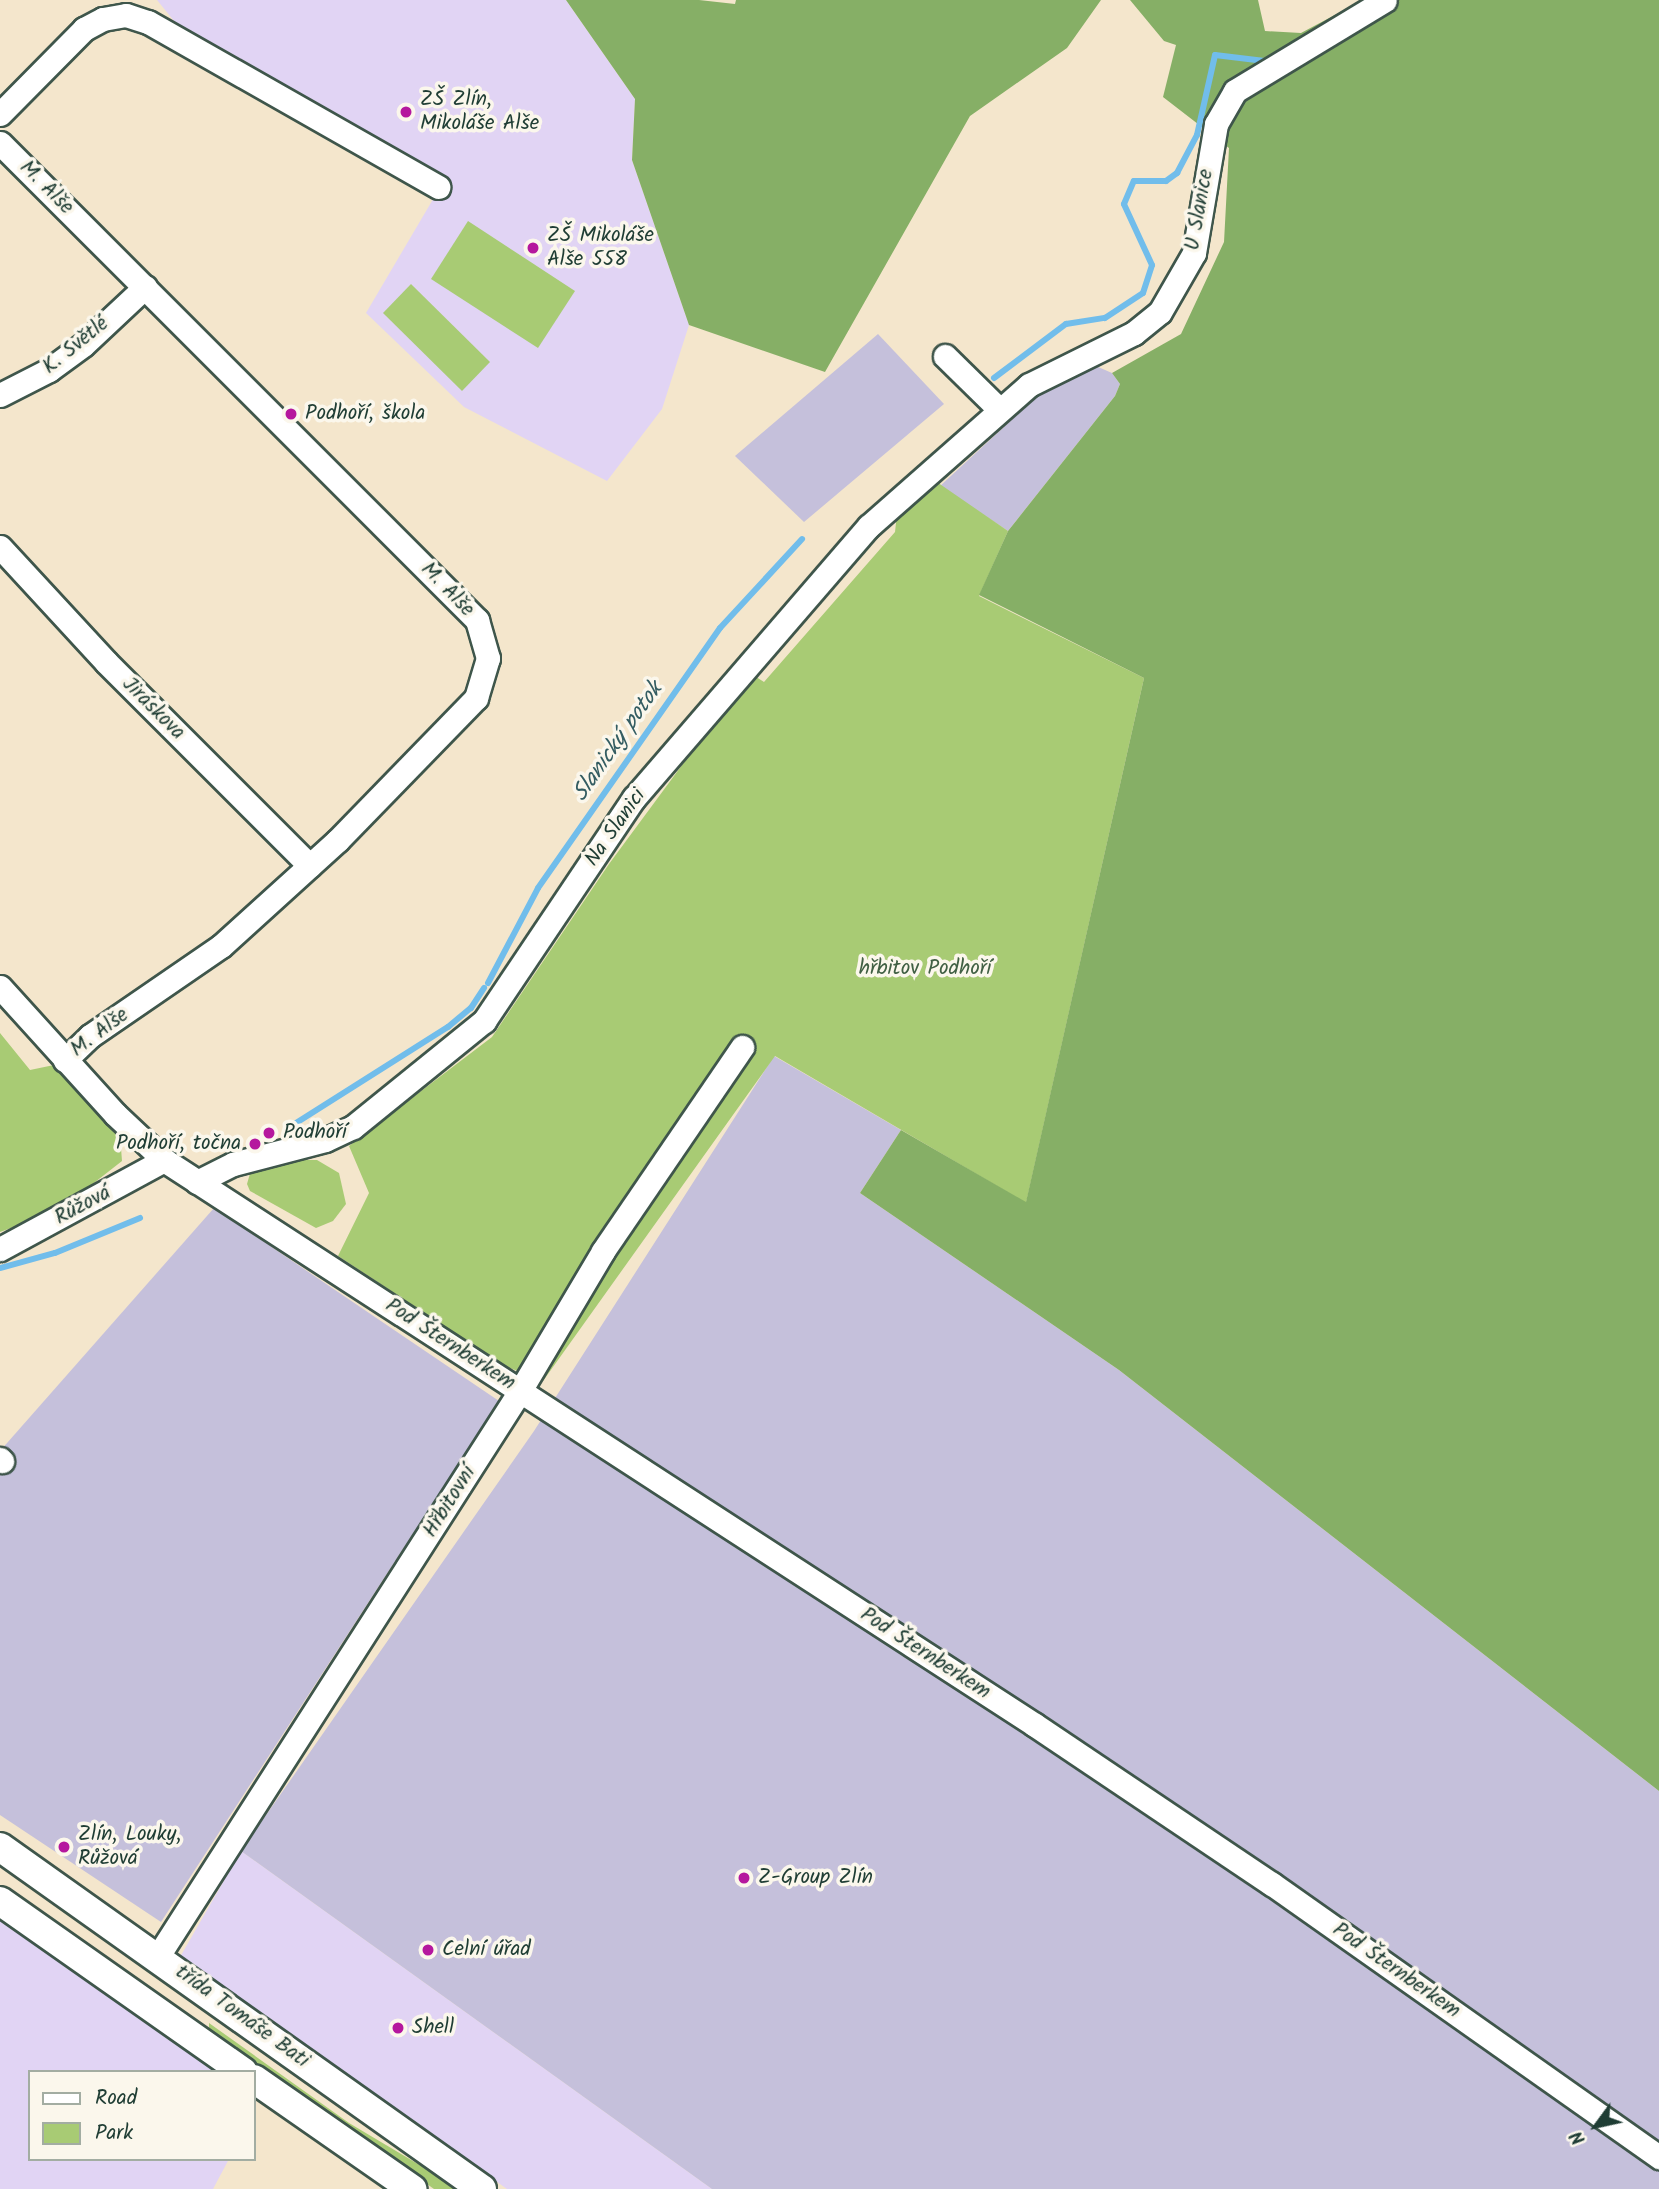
<!DOCTYPE html>
<html>
<head>
<meta charset="utf-8">
<style>
  body { margin:0 }
  #map { position:relative; width:1659px; height:2189px; overflow:hidden; background:#f4e6cc; font-family:Kalam,sans-serif }
  div>[style] { position:absolute }
  .built>* { inset:0; background:#e1d4f4 }
  .industrial>* { inset:0; background:#c5c0db }
  .green>* { inset:0; background:#a8cb74 }
  .forest>* { inset:0; background:#86af66 }
  .stream>* { height:6px; margin:-3px; padding:0 3px; transform-origin:3px; border-radius:3px; background:#71bdeb }
  .roads { filter:drop-shadow(2px 0 #3f564b) drop-shadow(-2px 0 #3f564b) drop-shadow(0 2px #3f564b) drop-shadow(0 -2px #3f564b) }
  .minor>* { height:23px; margin:-11.5px; padding:0 11.5px; transform-origin:11.5px; border-radius:11.5px; background:#fff }
  .major>* { height:28px; margin:-14px; padding:0 14px; transform-origin:14px; border-radius:14px; background:#fff }
  .dots>* { width:19px; height:19px; translate:-50% -50%; box-sizing:border-box; border:4px solid #fbf7ec; border-radius:50% }
  span { translate:-50% -50%; white-space:nowrap; text-align:center; line-height:1.15; -webkit-text-stroke:7px #fbf7ec; paint-order:stroke }
  .poi-label { font-size:21px; color:#1f3d34 }
  .left { translate:0 -50%; text-align:left }
  .right { translate:-100% -50%; text-align:right }
  .street-label { font-size:21px; color:#1f3d34 }
  .park-label { font-size:21px; color:#416044 }
  .water-label { font-size:23px; color:#345d62; font-style:italic }
  .legend { position:absolute; left:28px; top:2070px; width:228px; height:91px; box-sizing:border-box; background:#fbf7ec; border:2px solid #a3ada2; margin:0; padding:9px 12px; list-style:none; font-size:21px; color:#1f3d34 }
  .legend li { display:flex; align-items:center; gap:14px; height:35px }
  .legend b { width:35px; border:2px solid #a3ada2 }
  .north { position:absolute; left:1561px; top:2091px; width:70px; height:70px; -webkit-text-stroke:5px #fbf7ec; paint-order:stroke; rotate:237deg; font-size:19px; font-weight:700; line-height:28px; text-align:center; color:#1f3d34 }
  .north::after { content:''; display:block; margin:auto; width:24px; height:32px; background:#1f3d34; clip-path:polygon(50% 0,100% 100%,50% 72%,0 100%) }
</style>
</head>
<body>
<div id="map">
  <div class="built">
    <i style="clip-path:polygon(157px 0,566px 0,635px 99px,632px 160px,689px 325px,662px 409px,607px 481px,464px 407px,366px 313px,442px 184px,183px 32px)"></i>
    <i style="clip-path:polygon(241px 1851px,712px 2189px,507px 2189px,180px 1957px)"></i>
    <i style="clip-path:polygon(0 1919px,217px 2072px,30px 2072px,30px 2159px,229px 2159px,213px 2189px,0 2189px)"></i>
  </div>
  <div class="industrial">
    <i style="clip-path:polygon(878px 334px,944px 404px,804px 522px,735px 456px)"></i>
    <i style="clip-path:polygon(1089px 363px,1112px 373px,1120px 384px,1115px 396px,1008px 531px,940px 486px,1055px 380px)"></i>
    <i style="clip-path:polygon(774px 1056px,901px 1130px,860px 1193px,1119px 1370px,1659px 1791px,1659px 2189px,712px 2189px,241px 1851px,534px 1431px)"></i>
    <i style="clip-path:polygon(214px 1208px,499px 1401px,161px 1922px,0 1815px,0 1451px)"></i>
  </div>
  <div class="green">
    <i style="clip-path:polygon(468px 221px,575px 291px,538px 348px,431px 279px)"></i>
    <i style="clip-path:polygon(411px 284px,490px 362px,462px 391px,383px 313px)"></i>
    <i style="clip-path:polygon(934px 480px,1008px 531px,979px 596px,1144px 678px,1026px 1203px,775px 1056px,543px 1381px,505px 1366px,338px 1256px,369px 1193px,349px 1146px,492px 1037px,609px 864px,750px 673px,764px 682px,895px 532px,897px 514px)"></i>
    <i style="clip-path:polygon(0 1033px,30px 1070px,54px 1065px,120px 1135px,122px 1161px,58px 1211px,0 1232px)"></i>
    <i style="clip-path:polygon(299px 1160px,317px 1160px,339px 1173px,346px 1204px,333px 1221px,316px 1228px,250px 1191px,247px 1184px,251px 1170px)"></i>
    <i style="clip-path:polygon(209px 2023px,349px 2123px,460px 2189px,434px 2189px,209px 2029px)"></i>
  </div>
  <div class="forest">
    <i style="clip-path:polygon(566px 0,699px 0,735px 4px,736px 0,1101px 0,1067px 48px,970px 116px,825px 372px,689px 325px,632px 160px,635px 99px)"></i>
    <i style="clip-path:polygon(1130px 0,1258px 0,1265px 31px,1301px 33px,1363px 0,1659px 0,1659px 1791px,1119px 1370px,860px 1193px,901px 1130px,1026px 1202px,1144px 678px,979px 595px,1008px 531px,1115px 396px,1120px 384px,1112px 373px,1181px 334px,1224px 242px,1229px 148px,1163px 97px,1176px 45px,1164px 41px)"></i>
  </div>
  <div class="stream">
    <i style="left:994px;top:378px;width:90px;rotate:-36.9deg"></i>
    <i style="left:1066px;top:324px;width:39px;rotate:-9deg"></i>
    <i style="left:1105px;top:318px;width:45px;rotate:-33.3deg"></i>
    <i style="left:1143px;top:293px;width:29px;rotate:-72deg"></i>
    <i style="left:1152px;top:265px;width:67px;rotate:-114.7deg"></i>
    <i style="left:1124px;top:204px;width:25px;rotate:-67deg"></i>
    <i style="left:1134px;top:181px;width:32px"></i>
    <i style="left:1166px;top:181px;width:14px;rotate:-36deg"></i>
    <i style="left:1177px;top:173px;width:43px;rotate:-62.2deg"></i>
    <i style="left:1197px;top:135px;width:82px;rotate:-77.3deg"></i>
    <i style="left:1215px;top:55px;width:50px;rotate:6.8deg"></i>
    <i style="left:488px;top:983px;width:107px;rotate:-62.2deg"></i>
    <i style="left:538px;top:888px;width:317px;rotate:-55deg"></i>
    <i style="left:720px;top:628px;width:121px;rotate:-47.3deg"></i>
    <i style="left:296px;top:1123px;width:180px;rotate:-32.3deg"></i>
    <i style="left:448px;top:1027px;width:30px;rotate:-40deg"></i>
    <i style="left:471px;top:1008px;width:24px;rotate:-57deg"></i>
    <i style="left:0;top:1268px;width:57px;rotate:-15.3deg"></i>
    <i style="left:55px;top:1253px;width:92px;rotate:-22.4deg"></i>
  </div>
  <div class="roads">
    <div class="minor">
      <i style="left:0;top:114px;width:120px;rotate:-45.3deg"></i>
      <i style="left:84px;top:29px;width:21px;rotate:-28deg"></i>
      <i style="left:103px;top:19px;width:23px;rotate:-10deg"></i>
      <i style="left:126px;top:15px;width:23px;rotate:18deg"></i>
      <i style="left:148px;top:22px;width:334px;rotate:29.6deg"></i>
      <i style="left:0;top:143px;width:675px;rotate:45deg"></i>
      <i style="left:477px;top:620px;width:40px;rotate:74deg"></i>
      <i style="left:488px;top:658px;width:42px;rotate:106.7deg"></i>
      <i style="left:476px;top:698px;width:198px;rotate:134.2deg"></i>
      <i style="left:338px;top:840px;width:158px;rotate:137.8deg"></i>
      <i style="left:221px;top:946px;width:159px;rotate:145.5deg"></i>
      <i style="left:90px;top:1036px;width:35px;rotate:136deg"></i>
      <i style="left:945px;top:356px;width:76px;rotate:44.5deg"></i>
      <i style="left:0;top:395px;width:55px;rotate:-27deg"></i>
      <i style="left:49px;top:370px;width:42px;rotate:-36.3deg"></i>
      <i style="left:83px;top:345px;width:85px;rotate:-43.1deg"></i>
      <i style="left:0;top:547px;width:156px;rotate:47.3deg"></i>
      <i style="left:106px;top:662px;width:288px;rotate:45deg"></i>
      <i style="left:0;top:987px;width:171px;rotate:47.8deg"></i>
      <i style="left:115px;top:1114px;width:67px;rotate:43.2deg"></i>
      <i style="left:164px;top:1160px;width:1038px;rotate:32.97deg"></i>
      <i style="left:1035px;top:1725px;width:285px;rotate:33.9deg"></i>
      <i style="left:1272px;top:1884px;width:474px;rotate:35.2deg"></i>
      <i style="left:197px;top:1182px;width:40px;rotate:-26.6deg"></i>
      <i style="left:233px;top:1164px;width:95px;rotate:-14.6deg"></i>
      <i style="left:325px;top:1140px;width:31px;rotate:-25deg"></i>
      <i style="left:353px;top:1127px;width:169px;rotate:-39deg"></i>
      <i style="left:484px;top:1021px;width:269px;rotate:-56.1deg"></i>
      <i style="left:634px;top:798px;width:359px;rotate:-49.2deg"></i>
      <i style="left:869px;top:526px;width:213px;rotate:-41.4deg"></i>
      <i style="left:1029px;top:385px;width:117px;rotate:-26.3deg"></i>
      <i style="left:1134px;top:333px;width:33px;rotate:-39deg"></i>
      <i style="left:1160px;top:312px;width:68px;rotate:-60deg"></i>
      <i style="left:1194px;top:253px;width:131px;rotate:-80.3deg"></i>
      <i style="left:1216px;top:124px;width:38px;rotate:-60deg"></i>
      <i style="left:1235px;top:91px;width:175px;rotate:-31.2deg"></i>
      <i style="left:0;top:1249px;width:187px;rotate:-28.5deg"></i>
      <i style="left:0;top:1459px;width:3px;rotate:45deg"></i>
      <i style="left:158px;top:1956px;width:671px;rotate:-57.35deg"></i>
      <i style="left:520px;top:1391px;width:163px;rotate:-59.3deg"></i>
      <i style="left:603px;top:1251px;width:247px;rotate:-55.7deg"></i>
    </div>
    <div class="major">
      <i style="left:0;top:1847px;width:591px;rotate:35.36deg"></i>
      <i style="left:0;top:1901px;width:297px;rotate:35.1deg"></i>
      <i style="left:254px;top:2079px;width:193px;rotate:34.8deg"></i>
    </div>
  </div>
  <div class="dots">
    <i style="left:406px;top:112px;background:#b5179e"></i>
    <i style="left:533px;top:248px;background:#b5179e"></i>
    <i style="left:291px;top:414px;background:#b5179e"></i>
    <i style="left:269px;top:1133px;background:#b5179e"></i>
    <i style="left:255px;top:1144px;background:#b5179e"></i>
    <i style="left:64px;top:1847px;background:#b5179e"></i>
    <i style="left:744px;top:1878px;background:#b5179e"></i>
    <i style="left:428px;top:1950px;background:#b5179e"></i>
    <i style="left:398px;top:2028px;background:#b5179e"></i>
  </div>
  <div class="poi-label">
    <span class="left" style="left:420px;top:112px">ZŠ Zlín,<br>Mikoláše Alše</span>
    <span class="left" style="left:547px;top:248px">ZŠ Mikoláše<br>Alše 558</span>
    <span class="left" style="left:305px;top:414px">Podhoří, škola</span>
    <span class="left" style="left:283px;top:1133px">Podhoří</span>
    <span class="right" style="left:241px;top:1144px">Podhoří, točna</span>
    <span class="left" style="left:78px;top:1847px">Zlín, Louky,<br>Růžová</span>
    <span class="left" style="left:758px;top:1878px">Z-Group Zlín</span>
    <span class="left" style="left:442px;top:1950px">Celní úřad</span>
    <span class="left" style="left:412px;top:2028px">Shell</span>
  </div>
  <div class="street-label">
    <span style="left:46px;top:188px;rotate:45deg">M. Alše</span>
    <span style="left:1200px;top:210px;rotate:-80deg">U Slanice</span>
    <span style="left:76px;top:346px;rotate:-39deg">K. Světlé</span>
    <span style="left:447px;top:590px;rotate:46deg">M. Alše</span>
    <span style="left:153px;top:709px;rotate:45deg">Jiráskova</span>
    <span style="left:616px;top:828px;rotate:-55deg">Na Slanici</span>
    <span style="left:100px;top:1033px;rotate:-37deg">M. Alše</span>
    <span style="left:83px;top:1206px;rotate:-28deg">Růžová</span>
    <span style="left:450px;top:1345px;rotate:33deg">Pod Šternberkem</span>
    <span style="left:450px;top:1502px;rotate:-58deg">Hřbitovní</span>
    <span style="left:925px;top:1654px;rotate:33deg">Pod Šternberkem</span>
    <span style="left:1396px;top:1971px;rotate:35deg">Pod Šternberkem</span>
    <span style="left:242px;top:2017px;rotate:36deg">třída Tomáše Bati</span>
  </div>
  <div class="park-label">
    <span style="left:925px;top:969px">hřbitov Podhoří</span>
  </div>
  <div class="water-label">
    <span style="left:618px;top:742px;rotate:-55deg">Slanický potok</span>
  </div>
  <ul class="legend">
  <li><b style="height:9px;background:#fff"></b>Road</li>
  <li><b style="height:19px;background:#a8cb74"></b>Park</li>
  </ul>
  <div class="north">N</div>
</div>
</body>
</html>
